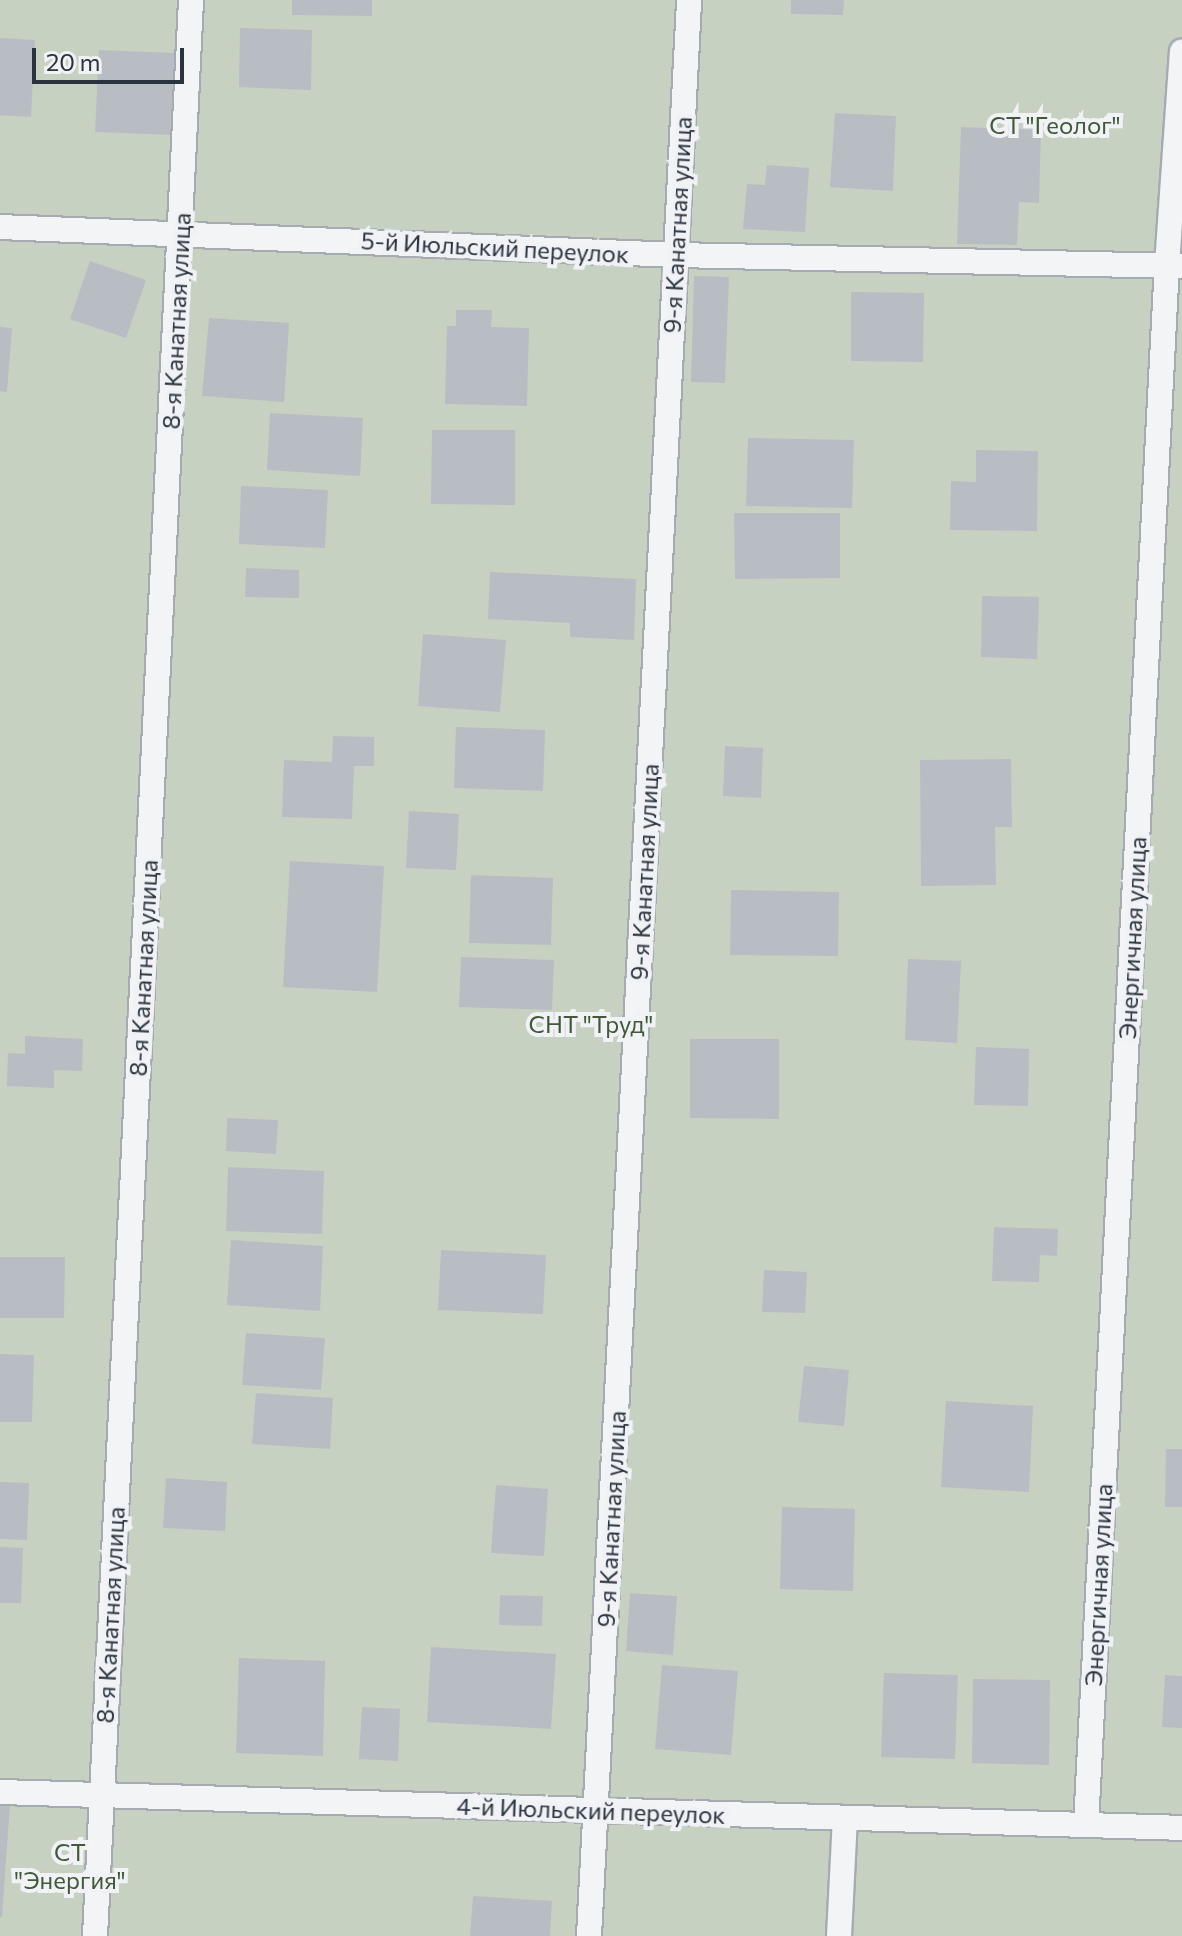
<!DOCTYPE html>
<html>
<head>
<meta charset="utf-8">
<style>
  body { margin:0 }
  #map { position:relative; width:1182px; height:1936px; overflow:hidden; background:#e0e4e8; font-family:Commissioner,sans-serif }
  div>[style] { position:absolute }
  .green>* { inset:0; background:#c7d1c2 }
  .building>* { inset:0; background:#b8bdc4 }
  .roads { filter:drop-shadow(2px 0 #a6abb2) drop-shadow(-2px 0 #a6abb2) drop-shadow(0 2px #a6abb2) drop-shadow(0 -2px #a6abb2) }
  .lane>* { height:24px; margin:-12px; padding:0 12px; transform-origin:12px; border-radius:12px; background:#f3f4f6 }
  span { translate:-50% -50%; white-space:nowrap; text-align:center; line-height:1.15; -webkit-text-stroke:8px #f0f2f5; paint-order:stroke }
  .park-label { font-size:24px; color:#415839 }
  .street-label { font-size:24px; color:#2b333e }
  .scale { position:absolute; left:32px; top:48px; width:152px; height:36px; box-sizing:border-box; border:4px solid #2b333e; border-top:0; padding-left:10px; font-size:24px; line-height:28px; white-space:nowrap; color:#2b333e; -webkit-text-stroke:6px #f0f2f5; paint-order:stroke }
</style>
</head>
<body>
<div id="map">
  <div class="green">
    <i style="clip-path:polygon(0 0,1182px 0,1182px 1936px,0 1936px)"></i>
  </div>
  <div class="building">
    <i style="clip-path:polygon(292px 0,372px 0,372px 16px,292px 15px)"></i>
    <i style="clip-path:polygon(791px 0,844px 0,843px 15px,791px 14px)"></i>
    <i style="clip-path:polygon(240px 28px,312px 30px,311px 90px,239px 87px)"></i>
    <i style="clip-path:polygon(0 38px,35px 40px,31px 117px,0 115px)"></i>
    <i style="clip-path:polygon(99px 50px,175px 53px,171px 135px,95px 132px)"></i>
    <i style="clip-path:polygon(835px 113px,896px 116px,893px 191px,830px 187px)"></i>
    <i style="clip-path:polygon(961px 127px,1041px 130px,1039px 203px,1019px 202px,1017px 245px,957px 244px)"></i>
    <i style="clip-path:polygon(767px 165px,809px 168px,805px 232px,743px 229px,747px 184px,765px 185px)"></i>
    <i style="clip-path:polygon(90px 261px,146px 280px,126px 338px,70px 319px)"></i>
    <i style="clip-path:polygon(694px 276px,729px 277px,725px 383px,691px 382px)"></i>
    <i style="clip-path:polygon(851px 292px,924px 293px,923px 362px,851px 361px)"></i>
    <i style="clip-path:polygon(456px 310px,492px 310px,491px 327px,529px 328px,527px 406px,445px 404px,447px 326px,456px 326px)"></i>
    <i style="clip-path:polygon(209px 318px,289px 323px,284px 402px,202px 396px)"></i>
    <i style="clip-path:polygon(0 327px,12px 328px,7px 392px,0 391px)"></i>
    <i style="clip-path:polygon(270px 413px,363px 418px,360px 476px,267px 470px)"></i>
    <i style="clip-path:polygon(432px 430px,515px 430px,515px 505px,431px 504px)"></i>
    <i style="clip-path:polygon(748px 438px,854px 440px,852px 508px,746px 506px)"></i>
    <i style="clip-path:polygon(976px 450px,1038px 451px,1037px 531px,950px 530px,951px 481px,976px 482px)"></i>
    <i style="clip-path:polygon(241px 486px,328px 490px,325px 548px,239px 544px)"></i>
    <i style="clip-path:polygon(734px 513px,840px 513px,840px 578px,735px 579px)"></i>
    <i style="clip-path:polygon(246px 568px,299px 570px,299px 598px,245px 597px)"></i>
    <i style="clip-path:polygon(490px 572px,636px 579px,634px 640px,570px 637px,570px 623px,488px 619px)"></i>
    <i style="clip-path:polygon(982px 596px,1039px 597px,1037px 659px,981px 657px)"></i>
    <i style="clip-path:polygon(423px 634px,506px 640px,500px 712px,418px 706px)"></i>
    <i style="clip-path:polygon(456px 727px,545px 730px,543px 791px,454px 788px)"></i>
    <i style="clip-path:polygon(333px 736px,374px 737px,374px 766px,354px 766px,352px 819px,282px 817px,284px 760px,332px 762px)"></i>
    <i style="clip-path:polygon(725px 746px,763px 748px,761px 798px,723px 796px)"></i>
    <i style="clip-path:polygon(1011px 759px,1012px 827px,995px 827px,996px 885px,921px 886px,920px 760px)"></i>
    <i style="clip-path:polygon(409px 811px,459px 814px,456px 870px,406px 868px)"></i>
    <i style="clip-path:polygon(290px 861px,384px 866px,377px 992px,283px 987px)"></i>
    <i style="clip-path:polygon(471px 875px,553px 878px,551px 945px,469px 943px)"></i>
    <i style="clip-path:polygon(731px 890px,839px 892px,838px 956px,730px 955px)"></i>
    <i style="clip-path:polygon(461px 957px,554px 960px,552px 1010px,459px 1007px)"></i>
    <i style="clip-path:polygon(908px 959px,961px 961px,957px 1043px,905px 1040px)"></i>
    <i style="clip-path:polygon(25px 1036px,83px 1039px,82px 1071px,54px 1070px,54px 1088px,7px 1086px,8px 1053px,25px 1054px)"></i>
    <i style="clip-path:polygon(690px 1039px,779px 1039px,779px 1119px,690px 1118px)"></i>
    <i style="clip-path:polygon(976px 1047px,1029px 1049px,1028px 1106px,974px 1105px)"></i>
    <i style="clip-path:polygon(227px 1118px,278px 1120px,276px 1154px,226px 1151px)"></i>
    <i style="clip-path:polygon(228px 1167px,324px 1171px,322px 1234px,226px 1231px)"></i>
    <i style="clip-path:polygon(994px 1227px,1058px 1229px,1057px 1256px,1040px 1255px,1039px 1282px,992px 1281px)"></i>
    <i style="clip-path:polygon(231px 1240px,323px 1246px,320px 1311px,227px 1305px)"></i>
    <i style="clip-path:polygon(441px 1250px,546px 1255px,543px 1314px,438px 1310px)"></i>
    <i style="clip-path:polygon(0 1257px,65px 1257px,64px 1318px,0 1318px)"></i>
    <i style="clip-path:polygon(764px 1270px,807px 1272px,805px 1313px,762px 1312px)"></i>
    <i style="clip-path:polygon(246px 1333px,325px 1338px,321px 1390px,242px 1385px)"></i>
    <i style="clip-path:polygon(0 1354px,34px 1355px,32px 1422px,0 1422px)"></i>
    <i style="clip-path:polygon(804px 1366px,849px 1370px,844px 1426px,798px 1422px)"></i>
    <i style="clip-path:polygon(256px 1393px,333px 1398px,330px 1449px,252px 1444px)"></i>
    <i style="clip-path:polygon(946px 1401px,1033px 1406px,1029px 1492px,941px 1487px)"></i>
    <i style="clip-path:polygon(1166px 1449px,1182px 1449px,1182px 1507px,1165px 1507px)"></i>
    <i style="clip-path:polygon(166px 1478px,227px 1482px,225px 1531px,163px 1528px)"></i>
    <i style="clip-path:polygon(0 1482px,29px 1483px,27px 1540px,0 1539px)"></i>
    <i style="clip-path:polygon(496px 1485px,548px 1489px,544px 1556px,491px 1553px)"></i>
    <i style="clip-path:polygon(782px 1507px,855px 1509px,853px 1591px,780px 1589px)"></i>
    <i style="clip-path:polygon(0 1547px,23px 1548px,21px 1603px,0 1603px)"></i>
    <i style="clip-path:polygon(630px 1593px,677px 1596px,673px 1655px,626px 1651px)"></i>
    <i style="clip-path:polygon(500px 1595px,543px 1596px,542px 1626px,499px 1625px)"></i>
    <i style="clip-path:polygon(431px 1647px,556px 1654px,551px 1729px,427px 1722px)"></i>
    <i style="clip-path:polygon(239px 1658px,325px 1661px,323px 1756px,236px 1753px)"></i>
    <i style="clip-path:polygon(662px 1665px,738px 1671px,731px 1755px,655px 1749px)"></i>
    <i style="clip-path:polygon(884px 1673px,958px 1675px,955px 1759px,881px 1757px)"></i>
    <i style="clip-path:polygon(1165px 1675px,1182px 1676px,1182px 1728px,1162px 1727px)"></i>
    <i style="clip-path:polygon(973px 1679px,1050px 1680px,1049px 1765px,972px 1763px)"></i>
    <i style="clip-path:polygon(362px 1707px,400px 1709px,398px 1761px,359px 1759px)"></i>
    <i style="clip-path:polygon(0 1804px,10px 1805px,2px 1917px,0 1917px)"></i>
    <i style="clip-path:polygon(473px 1896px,552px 1901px,550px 1936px,470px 1936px)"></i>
  </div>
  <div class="roads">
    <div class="lane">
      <i style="left:0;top:227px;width:677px;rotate:2.37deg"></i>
      <i style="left:676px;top:255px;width:506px;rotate:1.25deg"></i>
      <i style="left:0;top:1792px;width:1183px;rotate:1.74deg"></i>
      <i style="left:1086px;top:1825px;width:1562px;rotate:-87.03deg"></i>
      <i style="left:1167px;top:265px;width:214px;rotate:-86deg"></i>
      <i style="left:95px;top:1936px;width:1938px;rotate:-87.16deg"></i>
      <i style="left:589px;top:1936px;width:1939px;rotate:-87.04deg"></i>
      <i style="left:839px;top:1936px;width:118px;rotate:-87.1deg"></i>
    </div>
  </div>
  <div class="park-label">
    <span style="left:1055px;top:125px">СТ "Геолог"</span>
    <span style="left:591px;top:1024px">СНТ "Труд"</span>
    <span style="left:70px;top:1866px">СТ<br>"Энергия"</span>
  </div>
  <div class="street-label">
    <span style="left:677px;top:225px;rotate:-87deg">9-я Канатная улица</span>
    <span style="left:495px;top:247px;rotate:3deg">5-й Июльский переулок</span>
    <span style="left:176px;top:321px;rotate:-87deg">8-я Канатная улица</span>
    <span style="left:644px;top:872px;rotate:-87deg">9-я Канатная улица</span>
    <span style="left:1132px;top:938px;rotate:-87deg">Энергичная улица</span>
    <span style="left:143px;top:968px;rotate:-87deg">8-я Канатная улица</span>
    <span style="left:611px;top:1519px;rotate:-87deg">9-я Канатная улица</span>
    <span style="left:1098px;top:1585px;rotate:-87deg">Энергичная улица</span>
    <span style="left:110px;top:1615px;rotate:-87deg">8-я Канатная улица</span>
    <span style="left:591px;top:1810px;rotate:2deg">4-й Июльский переулок</span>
  </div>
  <div class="scale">20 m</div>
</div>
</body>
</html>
